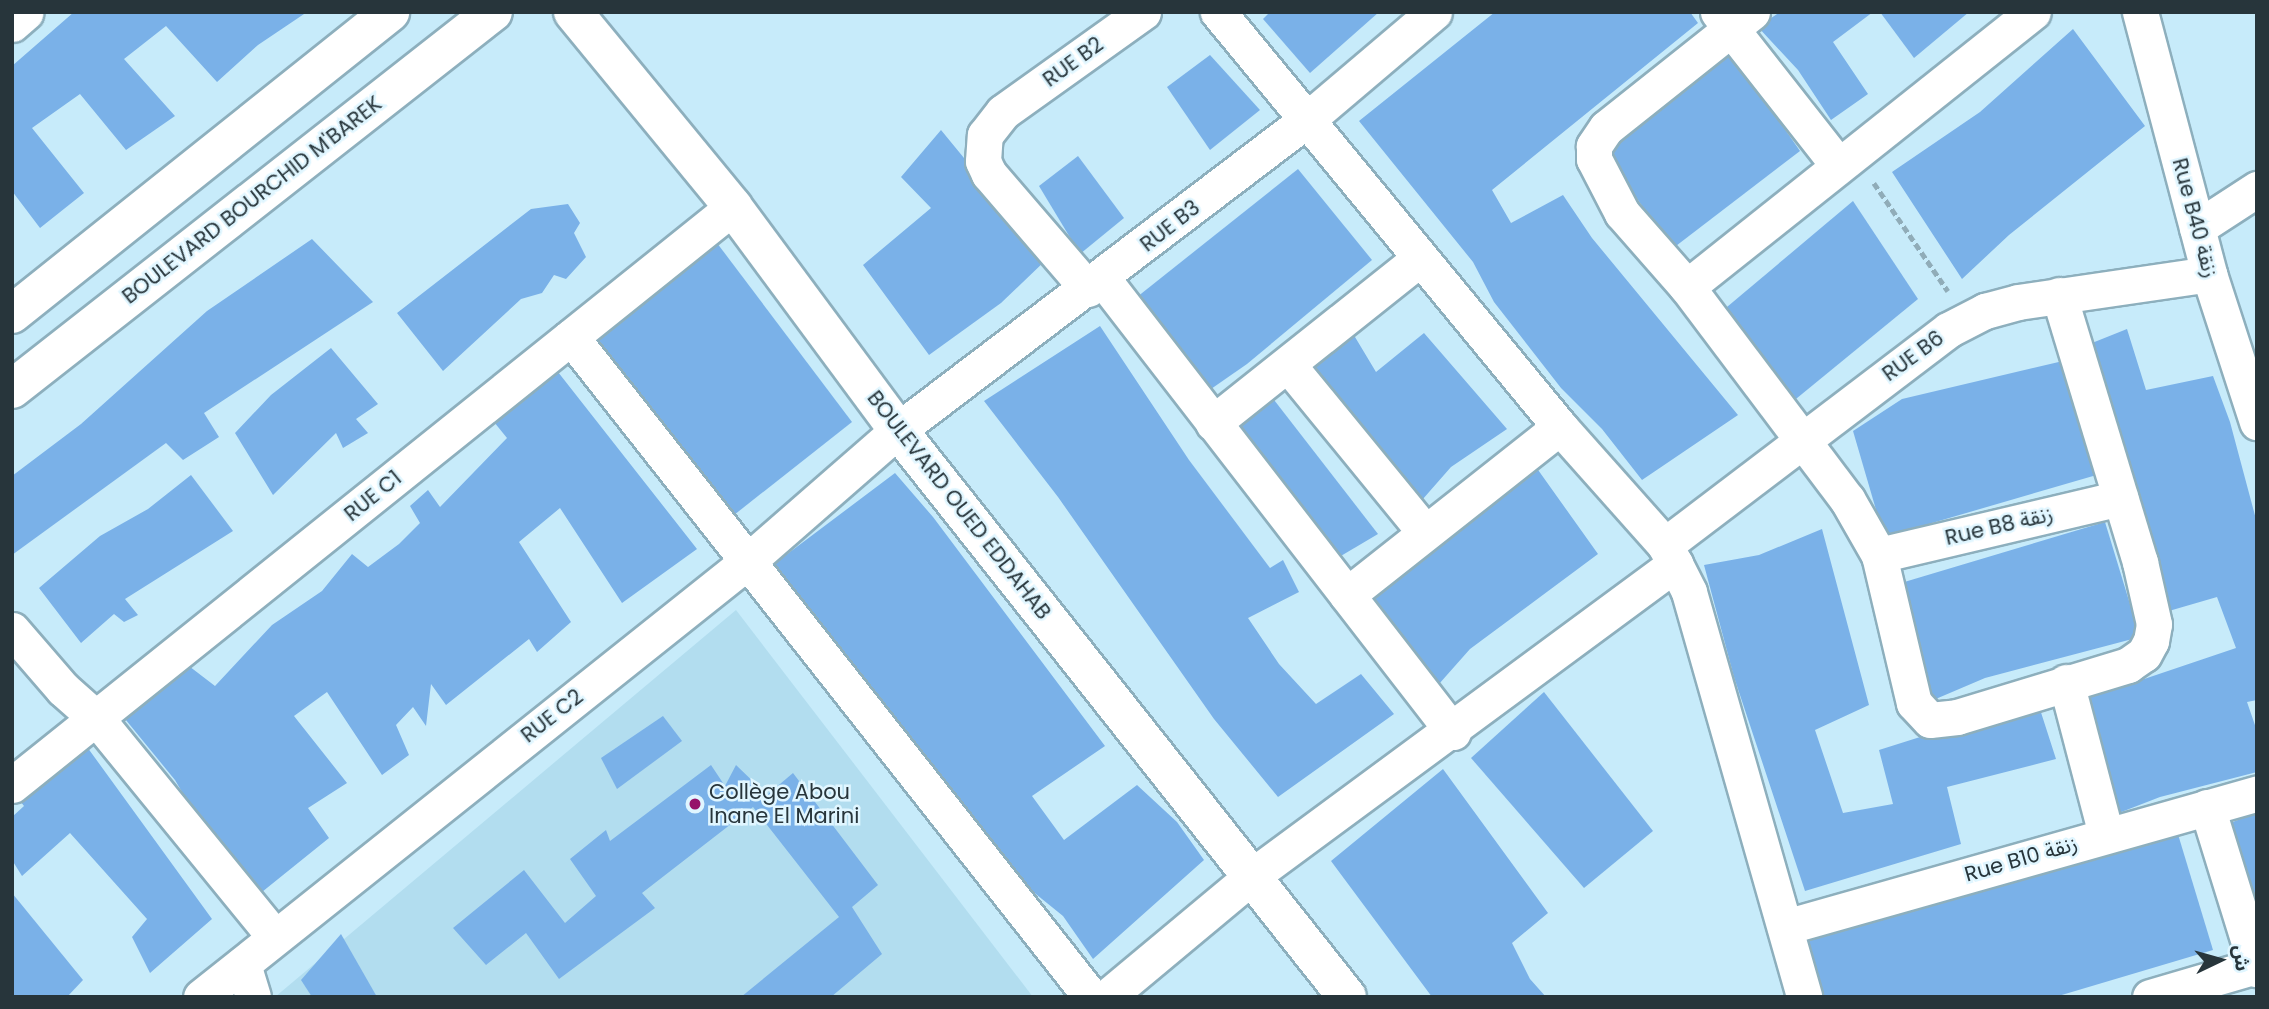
<!DOCTYPE html>
<html>
<head>
<meta charset="utf-8">
<style>
  body { margin:0 }
  #map { position:relative; width:2269px; height:1009px; overflow:hidden; background:#c7ebfa; font-family:Poppins,"Noto Sans Arabic",sans-serif }
  div>[style] { position:absolute }
  .built>* { inset:0; background:#b2ddef }
  .building>* { inset:0; background:#7ab1e8 }
  .path>* { height:4.5px; margin-top:-2.25px; transform-origin:0; background:repeating-linear-gradient(90deg,#90acb8 0 7px,transparent 0 10.5px) }
  .roads { filter:drop-shadow(2px 0 #8dafbd) drop-shadow(-2px 0 #8dafbd) drop-shadow(0 2px #8dafbd) drop-shadow(0 -2px #8dafbd) }
  .street>* { height:35px; margin:-17.5px; padding:0 17.5px; transform-origin:17.5px; border-radius:17.5px; background:#fff }
  .secondary>* { height:38px; margin:-19px; padding:0 19px; transform-origin:19px; border-radius:19px; background:#fff }
  .dots>* { width:19px; height:19px; translate:-50% -50%; box-sizing:border-box; border:4px solid #e0f6ff; border-radius:50% }
  span { translate:-50% -50%; white-space:nowrap; text-align:center; line-height:1.15; -webkit-text-stroke:5px #e0f6ff; paint-order:stroke }
  .street-label { font-size:21px; color:#27353b }
  .poi-label { font-size:21px; color:#27353b }
  .left { translate:0 -50%; text-align:left }
  .frame { position:absolute; inset:0; border:14px solid #27353b; pointer-events:none }
  .north { position:absolute; left:2185px; top:925px; width:70px; height:70px; -webkit-text-stroke:5px #e0f6ff; paint-order:stroke; rotate:85deg; font-size:19px; font-weight:700; line-height:28px; text-align:center; color:#27353b }
  .north::after { content:''; display:block; margin:auto; width:24px; height:32px; background:#27353b; clip-path:polygon(50% 0,100% 100%,50% 72%,0 100%) }
</style>
</head>
<body>
<div id="map">
  <div class="built">
    <i style="clip-path:polygon(736px 610px,1033px 997px,275px 997px)"></i>
  </div>
  <div class="building">
    <i style="clip-path:polygon(307px 12px,258px 45px,217px 82px,166px 26px,124px 59px,175px 116px,126px 150px,80px 94px,32px 128px,84px 193px,40px 228px,12px 191px,12px 66px,74px 12px)"></i>
    <i style="clip-path:polygon(1270px 12px,1379px 12px,1310px 73px,1263px 19px)"></i>
    <i style="clip-path:polygon(1495px 12px,1690px 12px,1698px 23px,1492px 190px,1511px 223px,1563px 195px,1592px 238px,1738px 415px,1642px 480px,1602px 429px,1561px 388px,1494px 302px,1473px 262px,1359px 121px)"></i>
    <i style="clip-path:polygon(1780px 12px,1873px 12px,1833px 42px,1868px 94px,1831px 120px,1798px 70px,1758px 27px)"></i>
    <i style="clip-path:polygon(1880px 12px,1969px 12px,1914px 58px)"></i>
    <i style="clip-path:polygon(2073px 29px,2145px 126px,2009px 235px,1962px 279px,1892px 172px,1980px 112px)"></i>
    <i style="clip-path:polygon(1727px 46px,1800px 151px,1672px 249px,1604px 151px)"></i>
    <i style="clip-path:polygon(1210px 55px,1260px 110px,1210px 150px,1167px 87px)"></i>
    <i style="clip-path:polygon(941px 130px,1047px 259px,1001px 303px,929px 355px,863px 265px,931px 208px,901px 177px)"></i>
    <i style="clip-path:polygon(1078px 156px,1124px 218px,1080px 254px,1039px 186px)"></i>
    <i style="clip-path:polygon(1298px 169px,1372px 260px,1247px 364px,1198px 398px,1132px 301px)"></i>
    <i style="clip-path:polygon(1853px 201px,1918px 299px,1791px 403px,1721px 312px)"></i>
    <i style="clip-path:polygon(568px 204px,580px 223px,574px 233px,586px 257px,566px 279px,554px 275px,542px 293px,521px 299px,443px 371px,397px 313px,531px 209px)"></i>
    <i style="clip-path:polygon(312px 239px,373px 302px,204px 413px,219px 437px,183px 460px,166px 443px,12px 555px,12px 476px,81px 424px,207px 311px)"></i>
    <i style="clip-path:polygon(717px 243px,852px 422px,734px 515px,598px 340px)"></i>
    <i style="clip-path:polygon(1100px 326px,1189px 460px,1270px 568px,1283px 560px,1299px 592px,1248px 618px,1279px 664px,1316px 704px,1361px 674px,1394px 714px,1278px 797px,1214px 719px,1058px 497px,984px 401px)"></i>
    <i style="clip-path:polygon(2127px 329px,2146px 390px,2213px 376px,2230px 422px,2257px 523px,2257px 700px,2247px 702px,2257px 731px,2257px 772px,2160px 797px,2111px 816px,2079px 701px,2236px 648px,2217px 597px,2162px 613px,2087px 345px)"></i>
    <i style="clip-path:polygon(1352px 332px,1376px 372px,1424px 333px,1507px 429px,1451px 467px,1415px 508px,1304px 368px)"></i>
    <i style="clip-path:polygon(331px 348px,378px 404px,356px 419px,368px 433px,343px 448px,336px 433px,273px 495px,235px 433px,271px 395px)"></i>
    <i style="clip-path:polygon(2063px 361px,2100px 474px,1884px 537px,1853px 431px,1902px 399px)"></i>
    <i style="clip-path:polygon(558px 372px,697px 549px,622px 603px,560px 508px,519px 542px,571px 622px,537px 652px,529px 639px,446px 705px,431px 684px,426px 726px,413px 707px,396px 725px,409px 755px,382px 775px,327px 692px,294px 716px,347px 783px,308px 808px,329px 838px,257px 896px,199px 821px,175px 780px,121px 714px,185px 663px,215px 686px,272px 625px,322px 591px,352px 554px,368px 567px,399px 544px,420px 523px,410px 506px,428px 490px,440px 507px,507px 438px,494px 422px)"></i>
    <i style="clip-path:polygon(1271px 396px,1378px 534px,1329px 563px,1232px 426px)"></i>
    <i style="clip-path:polygon(1531px 460px,1598px 554px,1470px 649px,1431px 693px,1360px 603px)"></i>
    <i style="clip-path:polygon(895px 473px,933px 517px,1105px 746px,1032px 796px,1064px 840px,1137px 785px,1177px 822px,1204px 860px,1093px 959px,1063px 916px,1021px 882px,774px 564px)"></i>
    <i style="clip-path:polygon(191px 475px,233px 531px,125px 599px,138px 615px,124px 622px,114px 614px,81px 643px,39px 588px,100px 536px,148px 509px)"></i>
    <i style="clip-path:polygon(2105px 522px,2140px 637px,1985px 678px,1931px 701px,1901px 583px)"></i>
    <i style="clip-path:polygon(1822px 529px,1869px 705px,1815px 730px,1843px 813px,1893px 804px,1879px 750px,2037px 700px,2056px 759px,1947px 787px,1961px 844px,1805px 891px,1734px 677px,1704px 565px,1759px 555px)"></i>
    <i style="clip-path:polygon(1544px 692px,1653px 831px,1584px 888px,1471px 758px)"></i>
    <i style="clip-path:polygon(663px 716px,682px 741px,617px 789px,601px 758px)"></i>
    <i style="clip-path:polygon(82px 740px,212px 919px,150px 973px,132px 937px,147px 919px,70px 833px,22px 876px,12px 860px,12px 817px,24px 806px,13px 792px)"></i>
    <i style="clip-path:polygon(711px 765px,725px 786px,736px 765px,767px 795px,793px 773px,878px 885px,852px 907px,882px 954px,831px 997px,741px 997px,839px 917px,753px 807px,642px 893px,655px 908px,559px 979px,526px 933px,486px 965px,453px 928px,524px 870px,565px 923px,596px 896px,570px 859px,606px 830px,610px 841px)"></i>
    <i style="clip-path:polygon(1443px 769px,1548px 913px,1512px 943px,1530px 979px,1546px 997px,1432px 997px,1331px 861px)"></i>
    <i style="clip-path:polygon(2257px 812px,2257px 955px,2221px 827px)"></i>
    <i style="clip-path:polygon(2177px 831px,2213px 950px,2055px 997px,1821px 997px,1805px 941px)"></i>
    <i style="clip-path:polygon(12px 893px,83px 980px,67px 997px,12px 997px)"></i>
    <i style="clip-path:polygon(341px 934px,377px 997px,312px 997px,301px 980px)"></i>
  </div>
  <div class="path">
    <i style="left:1874px;top:183px;width:131px;rotate:55.6deg"></i>
  </div>
  <div class="roads">
    <div class="street">
      <i style="left:1718px;top:12px;width:194px;rotate:51.9deg"></i>
      <i style="left:1752px;top:12px;width:186px;rotate:141.5deg"></i>
      <i style="left:1606px;top:128px;width:22px;rotate:124deg"></i>
      <i style="left:1594px;top:146px;width:13px;rotate:90deg"></i>
      <i style="left:1594px;top:159px;width:61px;rotate:62.6deg"></i>
      <i style="left:1622px;top:213px;width:98px;rotate:48.7deg"></i>
      <i style="left:1687px;top:287px;width:266px;rotate:53deg"></i>
      <i style="left:1847px;top:499px;width:64px;rotate:60.3deg"></i>
      <i style="left:1879px;top:555px;width:152px;rotate:76.7deg"></i>
      <i style="left:1914px;top:703px;width:23px;rotate:47deg"></i>
      <i style="left:1930px;top:720px;width:27px;rotate:-6deg"></i>
      <i style="left:1957px;top:717px;width:179px;rotate:-16.9deg"></i>
      <i style="left:2128px;top:665px;width:19px;rotate:-35deg"></i>
      <i style="left:2144px;top:654px;width:15px;rotate:-62deg"></i>
      <i style="left:2151px;top:641px;width:17px;rotate:-80deg"></i>
      <i style="left:2154px;top:624px;width:64px;rotate:-102.7deg"></i>
      <i style="left:2140px;top:562px;width:279px;rotate:-106.9deg"></i>
      <i style="left:2140px;top:12px;width:271px;rotate:75.2deg"></i>
      <i style="left:2209px;top:274px;width:156px;rotate:72deg"></i>
      <i style="left:12px;top:24px;width:18px;rotate:-41deg"></i>
      <i style="left:2197px;top:228px;width:72px;rotate:-33deg"></i>
      <i style="left:1102px;top:278px;width:574px;rotate:52.29deg"></i>
      <i style="left:1687px;top:287px;width:442px;rotate:-38.5deg"></i>
      <i style="left:1088px;top:289px;width:152px;rotate:-130.7deg"></i>
      <i style="left:989px;top:174px;width:14px;rotate:-115deg"></i>
      <i style="left:983px;top:161px;width:26px;rotate:-86deg"></i>
      <i style="left:985px;top:135px;width:29px;rotate:-52deg"></i>
      <i style="left:1003px;top:112px;width:172px;rotate:-35.5deg"></i>
      <i style="left:571px;top:337px;width:840px;rotate:51.77deg"></i>
      <i style="left:1289px;top:366px;width:213px;rotate:50.7deg"></i>
      <i style="left:1213px;top:423px;width:263px;rotate:-38.5deg"></i>
      <i style="left:1665px;top:545px;width:355px;rotate:-37.2deg"></i>
      <i style="left:1948px;top:330px;width:42px;rotate:-27.2deg"></i>
      <i style="left:1985px;top:311px;width:34px;rotate:-15deg"></i>
      <i style="left:2018px;top:302px;width:193px;rotate:-8.3deg"></i>
      <i style="left:1879px;top:555px;width:248px;rotate:-13.3deg"></i>
      <i style="left:1675px;top:564px;width:31px;rotate:63deg"></i>
      <i style="left:1689px;top:592px;width:421px;rotate:74.1deg"></i>
      <i style="left:1347px;top:595px;width:271px;rotate:-38.3deg"></i>
      <i style="left:12px;top:630px;width:78px;rotate:49.2deg"></i>
      <i style="left:63px;top:689px;width:45px;rotate:41.4deg"></i>
      <i style="left:97px;top:719px;width:280px;rotate:50.8deg"></i>
      <i style="left:2066px;top:682px;width:158px;rotate:75.3deg"></i>
      <i style="left:12px;top:785px;width:924px;rotate:-38.72deg"></i>
      <i style="left:2207px;top:807px;width:170px;rotate:72.8deg"></i>
      <i style="left:1785px;top:927px;width:491px;rotate:-15.8deg"></i>
      <i style="left:243px;top:964px;width:34px;rotate:73deg"></i>
      <i style="left:201px;top:997px;width:700px;rotate:-38.56deg"></i>
      <i style="left:748px;top:561px;width:199px;rotate:-41.1deg"></i>
      <i style="left:898px;top:430px;width:516px;rotate:-37.2deg"></i>
      <i style="left:1309px;top:118px;width:164px;rotate:-40.3deg"></i>
      <i style="left:1107px;top:997px;width:189px;rotate:-39.8deg"></i>
      <i style="left:1252px;top:876px;width:526px;rotate:-36.41deg"></i>
      <i style="left:1675px;top:564px;width:21px;rotate:-118deg"></i>
      <i style="left:1665px;top:545px;width:158px;rotate:-131.7deg"></i>
      <i style="left:1560px;top:427px;width:538px;rotate:-129.49deg"></i>
      <i style="left:2150px;top:997px;width:110px;rotate:-16.3deg"></i>
    </div>
    <div class="secondary">
      <i style="left:573px;top:12px;width:252px;rotate:50.6deg"></i>
      <i style="left:733px;top:207px;width:277px;rotate:53.5deg"></i>
      <i style="left:898px;top:430px;width:723px;rotate:51.62deg"></i>
      <i style="left:12px;top:314px;width:484px;rotate:-38.6deg"></i>
      <i style="left:12px;top:389px;width:611px;rotate:-38.09deg"></i>
    </div>
  </div>
  <div class="dots">
    <i style="left:695px;top:804px;background:#96126a"></i>
  </div>
  <div class="street-label">
    <span style="left:1073px;top:62px;rotate:-36deg">RUE B2</span>
    <span style="left:252px;top:200px;rotate:-38deg">BOULEVARD BOURCHID M'BAREK</span>
    <span style="left:2195px;top:218px;rotate:75deg">Rue B40 زنقة</span>
    <span style="left:1170px;top:226px;rotate:-38deg">RUE B3</span>
    <span style="left:1913px;top:356px;rotate:-36deg">RUE B6</span>
    <span style="left:373px;top:496px;rotate:-39deg">RUE C1</span>
    <span style="left:959px;top:505px;rotate:52deg">BOULEVARD OUED EDDAHAB</span>
    <span style="left:1999px;top:526px;rotate:-13deg">Rue B8 زنقة</span>
    <span style="left:552px;top:716px;rotate:-38deg">RUE C2</span>
    <span style="left:2021px;top:859px;rotate:-16deg">Rue B10 زنقة</span>
  </div>
  <div class="poi-label">
    <span class="left" style="left:709px;top:804px">Collège Abou<br>Inane El Marini</span>
  </div>
  <div class="frame"></div>
  <div class="north">ش</div>
</div>
</body>
</html>
